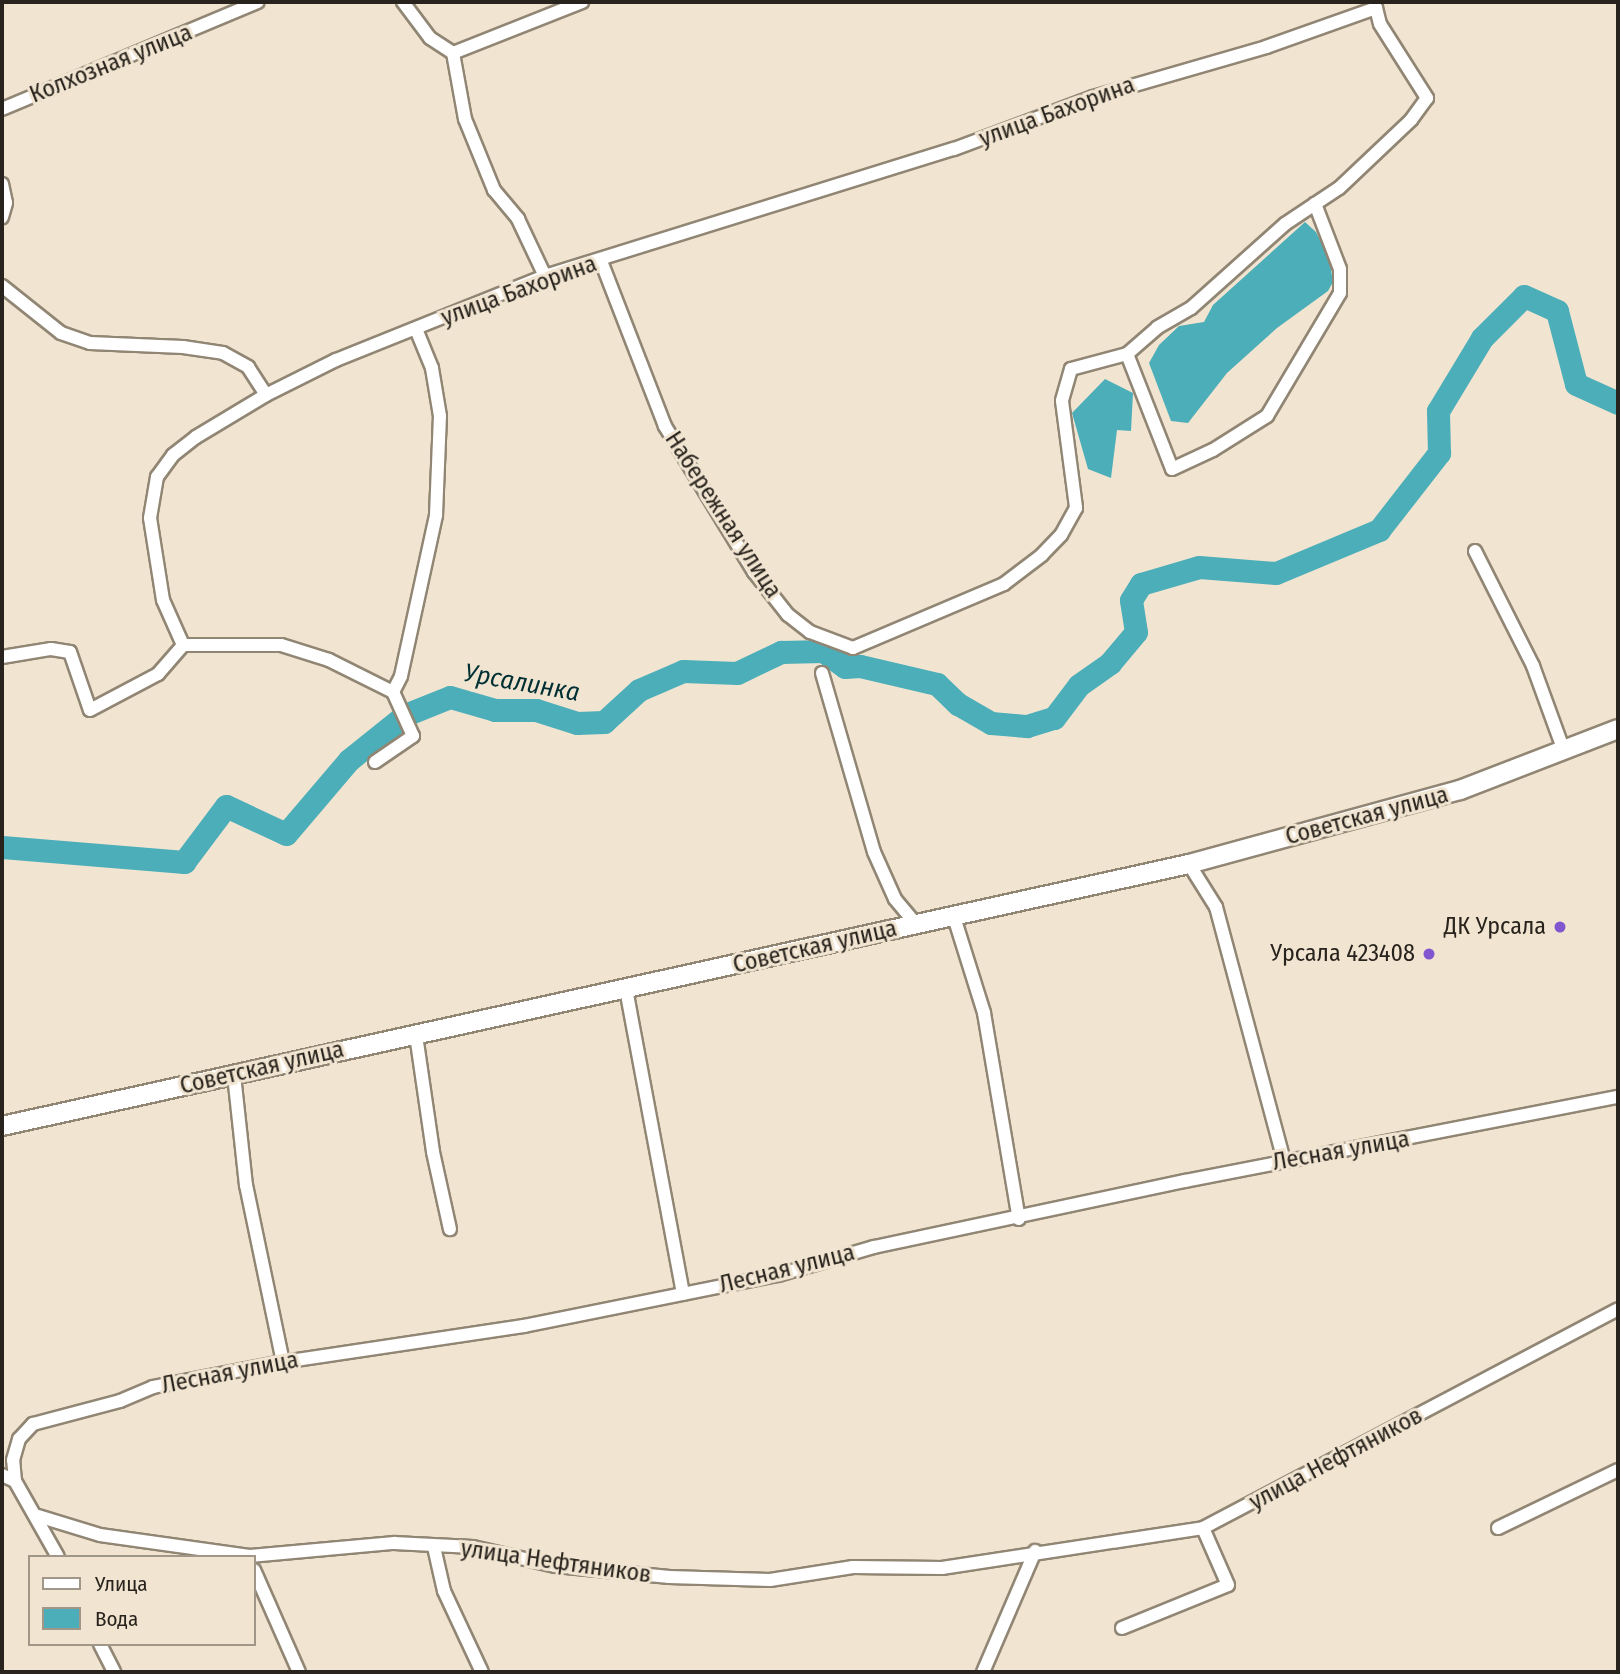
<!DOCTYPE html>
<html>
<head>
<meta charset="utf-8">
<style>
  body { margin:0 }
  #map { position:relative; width:1620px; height:1674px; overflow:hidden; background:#f1e5d2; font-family:"Fira Sans Condensed",sans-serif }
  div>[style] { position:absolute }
  .water>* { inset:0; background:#4caeb8 }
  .river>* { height:23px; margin:-11.5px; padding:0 11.5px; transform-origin:11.5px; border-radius:11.5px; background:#4caeb8 }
  .roads { filter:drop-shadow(2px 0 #918674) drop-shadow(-2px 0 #918674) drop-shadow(0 2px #918674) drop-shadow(0 -2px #918674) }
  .street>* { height:12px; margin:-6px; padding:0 6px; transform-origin:6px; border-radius:6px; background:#fff }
  .secondary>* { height:18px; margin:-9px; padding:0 9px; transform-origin:9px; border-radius:9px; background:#fff }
  .dots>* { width:19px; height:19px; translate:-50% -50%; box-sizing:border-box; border:4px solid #f1e5d2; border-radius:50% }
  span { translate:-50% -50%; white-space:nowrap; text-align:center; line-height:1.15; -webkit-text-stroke:6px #f1e5d2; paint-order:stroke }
  .street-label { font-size:24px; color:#28231c }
  .poi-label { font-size:24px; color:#28231c }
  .right { translate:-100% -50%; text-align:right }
  .water-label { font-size:26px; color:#003034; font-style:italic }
  .frame { position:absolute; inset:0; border:4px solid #28231c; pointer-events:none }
  .legend { position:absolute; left:28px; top:1555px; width:228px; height:91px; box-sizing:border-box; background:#f1e5d2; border:2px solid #a19789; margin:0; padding:9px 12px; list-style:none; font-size:21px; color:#28231c }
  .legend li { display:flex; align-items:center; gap:14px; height:35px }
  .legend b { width:35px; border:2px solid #a19789 }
</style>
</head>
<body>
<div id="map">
  <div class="water">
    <i style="clip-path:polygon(1305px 222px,1316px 232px,1329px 257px,1333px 282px,1328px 291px,1277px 328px,1227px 373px,1188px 423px,1171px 421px,1149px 363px,1159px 345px,1179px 326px,1204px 322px,1213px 305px)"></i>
    <i style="clip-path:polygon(1105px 379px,1133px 393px,1131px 431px,1117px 430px,1111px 478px,1088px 469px,1072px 413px)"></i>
  </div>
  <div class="river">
    <i style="left:2px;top:847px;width:183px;rotate:4.7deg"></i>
    <i style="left:184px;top:862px;width:70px;rotate:-53.1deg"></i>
    <i style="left:226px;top:806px;width:66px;rotate:25deg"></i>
    <i style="left:286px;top:834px;width:97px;rotate:-49.6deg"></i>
    <i style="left:349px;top:760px;width:72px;rotate:-38.8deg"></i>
    <i style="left:405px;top:715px;width:48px;rotate:-21.8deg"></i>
    <i style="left:450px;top:697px;width:47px;rotate:16.1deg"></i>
    <i style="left:495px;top:710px;width:41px"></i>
    <i style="left:536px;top:710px;width:43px;rotate:17.6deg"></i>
    <i style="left:577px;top:723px;width:27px;rotate:-2deg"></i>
    <i style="left:604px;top:722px;width:47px;rotate:-42.4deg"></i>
    <i style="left:639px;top:690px;width:48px;rotate:-23.4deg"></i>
    <i style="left:683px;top:671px;width:54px;rotate:2.1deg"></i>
    <i style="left:737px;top:673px;width:49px;rotate:-25.5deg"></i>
    <i style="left:781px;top:652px;width:42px;rotate:-1.4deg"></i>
    <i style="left:823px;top:651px;width:27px;rotate:36deg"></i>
    <i style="left:845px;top:667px;width:15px;rotate:-4deg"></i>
    <i style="left:860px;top:666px;width:79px;rotate:13.2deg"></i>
    <i style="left:937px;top:684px;width:29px;rotate:44deg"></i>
    <i style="left:958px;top:704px;width:38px;rotate:30deg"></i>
    <i style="left:991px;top:723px;width:36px;rotate:5deg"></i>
    <i style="left:1027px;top:726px;width:28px;rotate:-17deg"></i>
    <i style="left:1054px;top:718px;width:41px;rotate:-52.9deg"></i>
    <i style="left:1079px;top:685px;width:38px;rotate:-35deg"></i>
    <i style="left:1110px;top:663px;width:40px;rotate:-50deg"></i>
    <i style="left:1136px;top:632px;width:32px;rotate:-99deg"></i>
    <i style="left:1131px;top:600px;width:19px;rotate:-58deg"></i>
    <i style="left:1141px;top:584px;width:60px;rotate:-16.3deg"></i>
    <i style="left:1199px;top:567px;width:77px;rotate:4.5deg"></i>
    <i style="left:1276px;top:573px;width:112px;rotate:-22.7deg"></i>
    <i style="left:1379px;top:530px;width:98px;rotate:-52.1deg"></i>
    <i style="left:1439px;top:453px;width:42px;rotate:-91.4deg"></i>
    <i style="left:1438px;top:411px;width:85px;rotate:-58.9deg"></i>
    <i style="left:1482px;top:338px;width:59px;rotate:-45deg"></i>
    <i style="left:1524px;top:296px;width:36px;rotate:24deg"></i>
    <i style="left:1557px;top:311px;width:75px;rotate:75.4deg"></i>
    <i style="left:1576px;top:384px;width:46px;rotate:24.3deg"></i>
  </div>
  <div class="roads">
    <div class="street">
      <i style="left:403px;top:2px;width:45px;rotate:53.1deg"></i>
      <i style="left:430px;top:38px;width:27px;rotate:33deg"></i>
      <i style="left:453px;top:53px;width:67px;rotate:79.7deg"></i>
      <i style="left:465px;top:119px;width:77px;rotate:67.8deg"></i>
      <i style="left:494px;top:190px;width:38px;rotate:50deg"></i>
      <i style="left:518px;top:219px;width:63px;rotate:64.7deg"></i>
      <i style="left:453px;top:53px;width:139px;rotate:-21.6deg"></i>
      <i style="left:2px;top:109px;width:277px;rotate:-22.7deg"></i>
      <i style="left:2px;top:184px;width:19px;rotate:78deg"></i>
      <i style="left:6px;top:203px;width:15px;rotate:106deg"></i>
      <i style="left:2px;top:286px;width:75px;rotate:38.5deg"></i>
      <i style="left:61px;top:333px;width:31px;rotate:19deg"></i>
      <i style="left:90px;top:343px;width:93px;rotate:2.5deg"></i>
      <i style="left:183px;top:347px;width:40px;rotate:8.5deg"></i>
      <i style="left:223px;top:353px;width:29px;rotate:29deg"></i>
      <i style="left:248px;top:367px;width:33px;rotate:57deg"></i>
      <i style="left:1127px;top:354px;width:123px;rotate:68.6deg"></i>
      <i style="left:1172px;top:469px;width:45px;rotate:-24.9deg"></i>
      <i style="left:1213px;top:450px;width:64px;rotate:-32.2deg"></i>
      <i style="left:1267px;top:416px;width:143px;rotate:-59.3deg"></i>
      <i style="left:1340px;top:293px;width:24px;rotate:-90deg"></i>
      <i style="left:1340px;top:269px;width:70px;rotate:-111deg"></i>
      <i style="left:1475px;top:551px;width:129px;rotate:63.2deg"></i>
      <i style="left:1533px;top:666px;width:90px;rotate:70deg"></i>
      <i style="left:2px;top:657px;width:50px;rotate:-9.3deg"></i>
      <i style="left:51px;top:649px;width:19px;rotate:9deg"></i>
      <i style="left:70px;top:652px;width:61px;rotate:71deg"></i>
      <i style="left:90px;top:710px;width:77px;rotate:-27.9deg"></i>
      <i style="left:158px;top:674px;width:38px;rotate:-49deg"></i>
      <i style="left:822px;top:673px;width:186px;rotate:73.8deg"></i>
      <i style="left:874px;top:852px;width:51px;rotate:65.9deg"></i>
      <i style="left:895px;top:899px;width:33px;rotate:50deg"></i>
      <i style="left:393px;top:692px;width:18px;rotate:-63deg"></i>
      <i style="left:401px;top:676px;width:165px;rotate:-77.7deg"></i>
      <i style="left:436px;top:515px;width:99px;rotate:-87.7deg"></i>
      <i style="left:440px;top:416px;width:49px;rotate:-99.5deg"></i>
      <i style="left:432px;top:368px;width:42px;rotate:-112.3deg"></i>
      <i style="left:375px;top:762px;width:46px;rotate:-34.4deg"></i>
      <i style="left:413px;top:736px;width:48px;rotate:-114.4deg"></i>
      <i style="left:393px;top:692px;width:72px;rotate:-153.4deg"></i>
      <i style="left:329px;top:660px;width:50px;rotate:-162.6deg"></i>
      <i style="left:281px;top:645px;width:98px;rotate:180deg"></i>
      <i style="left:183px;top:645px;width:49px;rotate:-114deg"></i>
      <i style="left:163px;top:600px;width:83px;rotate:-99deg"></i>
      <i style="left:150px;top:518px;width:42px;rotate:-80.3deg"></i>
      <i style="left:157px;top:477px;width:27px;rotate:-54deg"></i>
      <i style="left:173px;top:455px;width:29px;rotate:-38deg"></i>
      <i style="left:196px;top:437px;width:82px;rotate:-31deg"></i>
      <i style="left:266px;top:395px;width:78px;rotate:-26.6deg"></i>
      <i style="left:336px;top:360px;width:225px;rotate:-21.9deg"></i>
      <i style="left:545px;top:276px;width:428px;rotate:-17.3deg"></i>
      <i style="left:954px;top:149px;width:148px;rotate:-20.5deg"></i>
      <i style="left:1093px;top:97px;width:180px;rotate:-16.1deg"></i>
      <i style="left:1266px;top:47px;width:117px;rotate:-19.5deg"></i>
      <i style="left:1376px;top:8px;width:16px;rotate:76deg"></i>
      <i style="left:1380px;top:24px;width:88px;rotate:57.6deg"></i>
      <i style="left:1427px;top:98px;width:27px;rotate:126deg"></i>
      <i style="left:1411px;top:120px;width:99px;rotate:136.6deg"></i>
      <i style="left:1339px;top:188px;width:65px;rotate:146.3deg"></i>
      <i style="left:1285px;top:224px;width:126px;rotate:138.2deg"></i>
      <i style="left:1191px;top:308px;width:39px;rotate:150deg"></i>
      <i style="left:1157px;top:328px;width:40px;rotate:139deg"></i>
      <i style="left:1127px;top:354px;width:58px;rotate:165deg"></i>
      <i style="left:1071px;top:369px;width:33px;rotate:106deg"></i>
      <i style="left:1062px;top:401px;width:108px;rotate:82.5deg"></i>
      <i style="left:1076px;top:508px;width:31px;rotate:119deg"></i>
      <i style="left:1061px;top:535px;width:28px;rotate:134deg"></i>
      <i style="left:1042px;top:555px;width:48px;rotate:142.7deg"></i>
      <i style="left:1004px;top:584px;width:164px;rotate:157deg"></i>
      <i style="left:853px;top:648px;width:46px;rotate:-159.6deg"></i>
      <i style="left:810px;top:632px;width:28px;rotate:-142deg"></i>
      <i style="left:788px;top:615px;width:55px;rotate:-128.3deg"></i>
      <i style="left:754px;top:572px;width:171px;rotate:-121.4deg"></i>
      <i style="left:665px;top:426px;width:177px;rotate:-111.2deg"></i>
      <i style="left:1189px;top:864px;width:51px;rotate:57.9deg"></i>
      <i style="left:1216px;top:907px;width:263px;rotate:75deg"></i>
      <i style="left:954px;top:917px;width:101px;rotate:72.6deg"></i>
      <i style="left:984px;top:1013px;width:209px;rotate:80.4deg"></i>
      <i style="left:626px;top:989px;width:310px;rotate:79.4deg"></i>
      <i style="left:416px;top:1035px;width:118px;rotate:81.7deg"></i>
      <i style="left:433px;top:1152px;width:79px;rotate:77.6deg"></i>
      <i style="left:234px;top:1075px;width:111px;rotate:83.8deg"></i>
      <i style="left:246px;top:1185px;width:181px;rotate:78.2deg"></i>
      <i style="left:2px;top:1475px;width:14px;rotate:25deg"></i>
      <i style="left:15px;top:1481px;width:21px;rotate:-95deg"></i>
      <i style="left:13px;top:1460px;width:22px;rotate:-74deg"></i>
      <i style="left:19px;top:1439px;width:21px;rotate:-47deg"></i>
      <i style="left:33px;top:1424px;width:90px;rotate:-14.8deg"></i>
      <i style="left:120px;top:1401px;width:36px;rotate:-23deg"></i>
      <i style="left:153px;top:1387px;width:132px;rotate:-10.9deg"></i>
      <i style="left:283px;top:1362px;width:244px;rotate:-8.5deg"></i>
      <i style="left:524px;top:1326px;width:259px;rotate:-11.4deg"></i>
      <i style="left:778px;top:1275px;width:100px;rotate:-16.3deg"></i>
      <i style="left:874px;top:1247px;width:318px;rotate:-12deg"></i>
      <i style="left:1185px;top:1181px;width:441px;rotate:-11deg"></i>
      <i style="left:15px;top:1481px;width:87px;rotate:60.5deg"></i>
      <i style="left:38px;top:1516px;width:65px;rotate:17deg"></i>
      <i style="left:100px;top:1535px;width:151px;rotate:8deg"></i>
      <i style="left:250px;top:1556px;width:145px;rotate:-5.2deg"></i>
      <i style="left:394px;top:1543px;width:79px;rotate:2.9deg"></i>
      <i style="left:473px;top:1547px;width:84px;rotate:13deg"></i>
      <i style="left:555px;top:1566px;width:115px;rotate:5.5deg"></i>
      <i style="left:669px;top:1577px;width:101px;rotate:1.7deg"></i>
      <i style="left:770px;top:1580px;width:84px;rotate:-8.9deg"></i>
      <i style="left:853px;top:1567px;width:89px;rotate:0.6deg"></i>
      <i style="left:942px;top:1568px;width:264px;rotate:-8.7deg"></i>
      <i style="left:1203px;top:1528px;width:469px;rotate:-27.8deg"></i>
      <i style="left:1498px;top:1528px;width:133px;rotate:-25.8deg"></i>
      <i style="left:434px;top:1547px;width:45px;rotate:77.2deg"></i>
      <i style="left:444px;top:1591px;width:89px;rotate:64.9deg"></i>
      <i style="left:254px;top:1570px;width:111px;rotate:66.2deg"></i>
      <i style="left:1122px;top:1628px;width:114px;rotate:-22.1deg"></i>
      <i style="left:1228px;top:1585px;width:62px;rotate:-113.7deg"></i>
      <i style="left:100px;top:1644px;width:31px;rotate:63deg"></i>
      <i style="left:983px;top:1672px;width:132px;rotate:-66.7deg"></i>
    </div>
    <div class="secondary">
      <i style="left:2px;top:1126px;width:1216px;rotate:-12.45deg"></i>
      <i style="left:1189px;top:864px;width:281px;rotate:-15.3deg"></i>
      <i style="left:1460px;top:790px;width:169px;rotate:-21.1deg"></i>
    </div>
  </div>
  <div class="dots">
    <i style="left:1560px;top:927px;background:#8256cf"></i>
    <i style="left:1429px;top:954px;background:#8256cf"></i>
  </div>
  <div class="street-label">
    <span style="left:111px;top:64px;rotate:-22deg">Колхозная улица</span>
    <span style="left:1057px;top:112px;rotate:-20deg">улица Бахорина</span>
    <span style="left:519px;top:291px;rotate:-20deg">улица Бахорина</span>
    <span style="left:723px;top:515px;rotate:57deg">Набережная улица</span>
    <span style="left:1367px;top:816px;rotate:-15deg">Советская улица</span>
    <span style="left:815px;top:947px;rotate:-13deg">Советская улица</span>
    <span style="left:262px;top:1068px;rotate:-13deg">Советская улица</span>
    <span style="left:1341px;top:1151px;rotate:-10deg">Лесная улица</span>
    <span style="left:787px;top:1269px;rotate:-14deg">Лесная улица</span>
    <span style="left:230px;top:1373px;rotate:-11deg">Лесная улица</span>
    <span style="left:1336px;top:1459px;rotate:-28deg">улица Нефтяников</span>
    <span style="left:556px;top:1562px;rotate:8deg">улица Нефтяников</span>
  </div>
  <div class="poi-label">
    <span class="right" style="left:1546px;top:927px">ДК Урсала</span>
    <span class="right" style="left:1415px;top:954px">Урсала 423408</span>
  </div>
  <div class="water-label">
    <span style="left:522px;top:683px;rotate:10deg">Урсалинка</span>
  </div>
  <div class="frame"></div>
  <ul class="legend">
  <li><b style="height:9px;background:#fff"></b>Улица</li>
  <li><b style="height:19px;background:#4caeb8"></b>Вода</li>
  </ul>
</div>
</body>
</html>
